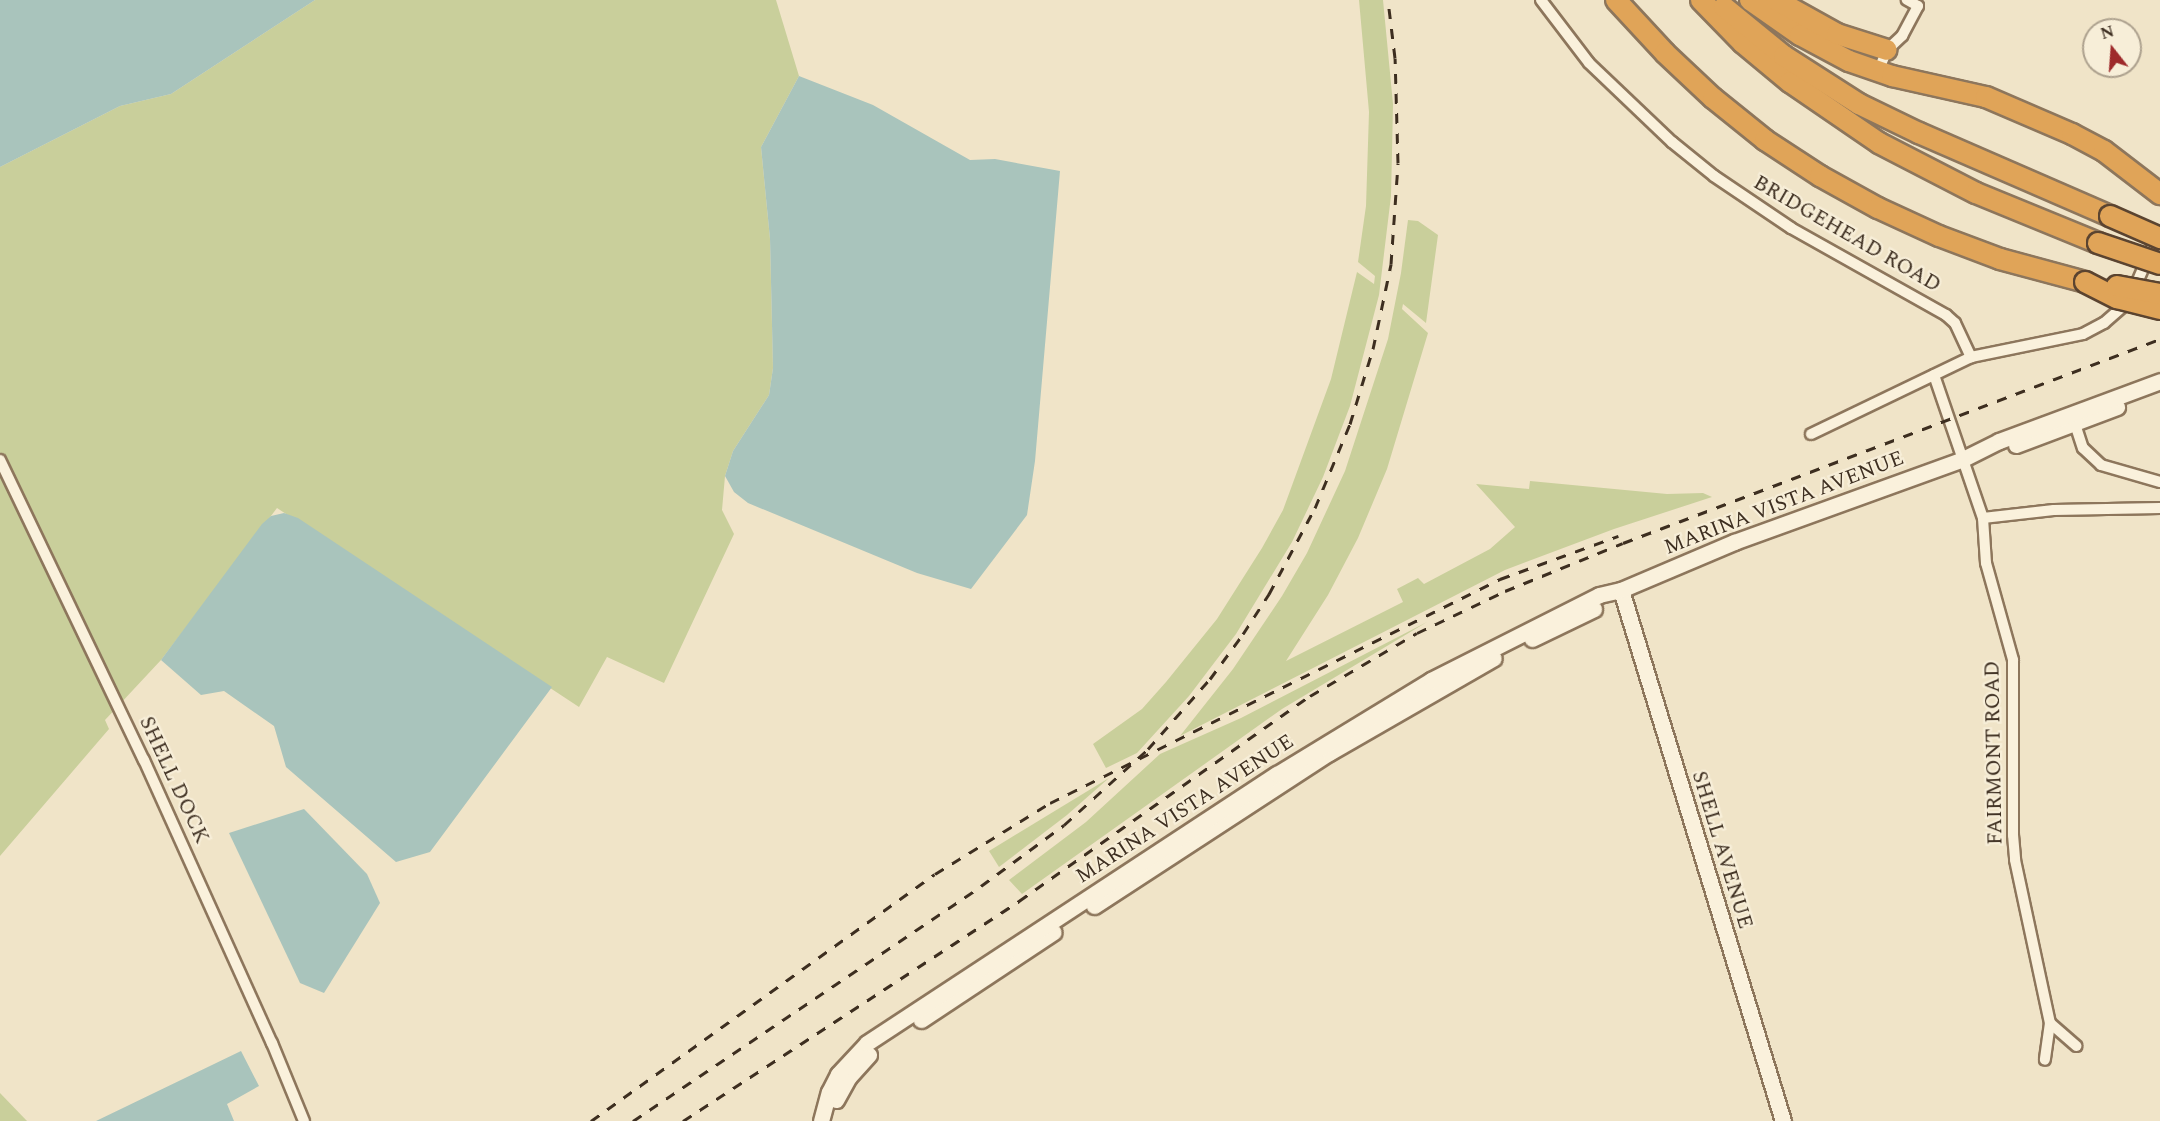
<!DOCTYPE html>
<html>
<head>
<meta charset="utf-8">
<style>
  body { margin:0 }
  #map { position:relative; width:2160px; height:1121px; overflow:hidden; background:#f0e4c8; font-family:Spectral,serif }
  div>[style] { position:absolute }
  .green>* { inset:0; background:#c9cf9b }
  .water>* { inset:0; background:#a9c4bc }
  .roads { filter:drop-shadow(2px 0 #8d765c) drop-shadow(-2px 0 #8d765c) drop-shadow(0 2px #8d765c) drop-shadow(0 -2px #8d765c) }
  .street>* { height:10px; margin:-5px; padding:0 5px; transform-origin:5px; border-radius:5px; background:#faf1dc }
  .secondary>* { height:15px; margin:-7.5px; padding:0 7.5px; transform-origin:7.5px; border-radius:7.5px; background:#faf1dc }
  .highway>* { height:20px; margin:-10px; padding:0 10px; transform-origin:10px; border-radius:10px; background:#e0a458 }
  .rail>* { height:3px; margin-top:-1.5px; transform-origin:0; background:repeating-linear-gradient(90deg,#3d2e20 0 10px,transparent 0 20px) }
  .bridges { filter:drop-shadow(2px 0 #5b4430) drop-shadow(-2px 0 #5b4430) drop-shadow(0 2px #5b4430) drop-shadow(0 -2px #5b4430) }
  .highway-bridge>* { height:20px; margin:-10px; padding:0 10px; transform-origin:10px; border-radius:10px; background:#e0a458 }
  span { translate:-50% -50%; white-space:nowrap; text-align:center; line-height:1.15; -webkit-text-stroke:4.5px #f7eed8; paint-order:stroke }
  .street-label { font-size:21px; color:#3d2e20 }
  .north { position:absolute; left:2082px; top:18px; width:60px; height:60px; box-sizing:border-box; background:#f7eed8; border:2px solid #ada18e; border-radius:50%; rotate:343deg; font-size:16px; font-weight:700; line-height:24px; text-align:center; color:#3d2e20 }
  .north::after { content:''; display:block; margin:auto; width:21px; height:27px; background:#9e2a2b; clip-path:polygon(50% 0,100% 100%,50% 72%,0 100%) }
</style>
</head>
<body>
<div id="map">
  <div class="green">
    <i style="clip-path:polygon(315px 0,776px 0,799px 76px,761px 147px,770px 239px,773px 368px,769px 395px,733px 451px,725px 476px,722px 510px,734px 534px,664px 683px,607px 657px,579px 707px,277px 508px,161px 660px,105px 720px,109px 729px,0 856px,0 167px,120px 106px,171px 94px)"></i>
    <i style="clip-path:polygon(1359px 0,1383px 0,1393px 104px,1392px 153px,1391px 196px,1379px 295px,1350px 406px,1323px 477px,1292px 542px,1236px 634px,1189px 696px,1137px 753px,1106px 768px,1093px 744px,1142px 709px,1166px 682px,1217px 619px,1262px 548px,1283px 510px,1331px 379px,1357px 272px,1374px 284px,1375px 276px,1358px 262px,1366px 206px,1369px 112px)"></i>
    <i style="clip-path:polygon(1408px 220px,1418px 221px,1438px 235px,1426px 323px,1403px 304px,1402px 309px,1428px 333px,1387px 469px,1358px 538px,1328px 595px,1286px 661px,1403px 602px,1397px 589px,1418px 578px,1424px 584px,1490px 549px,1515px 527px,1476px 484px,1529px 489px,1530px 481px,1667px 494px,1703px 493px,1712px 497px,1614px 529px,1505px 570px,1180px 736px,1233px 669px,1282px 596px,1307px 553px,1345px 471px,1388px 339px,1401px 273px)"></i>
    <i style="clip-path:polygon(1427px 622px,1282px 709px,1022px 894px,1009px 880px,1086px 822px,1160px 754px,1241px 718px)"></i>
    <i style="clip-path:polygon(1109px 778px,1067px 815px,999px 867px,989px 851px)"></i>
    <i style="clip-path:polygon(0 1093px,27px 1121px,0 1121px)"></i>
  </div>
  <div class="water">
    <i style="clip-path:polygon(0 0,315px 0,171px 94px,120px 106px,0 167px)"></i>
    <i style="clip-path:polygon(799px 76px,873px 105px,970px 160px,995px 159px,1060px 171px,1035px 461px,1027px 515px,971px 589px,917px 573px,748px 503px,734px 492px,725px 476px,733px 451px,769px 395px,773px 368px,770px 239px,761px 147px)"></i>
    <i style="clip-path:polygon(284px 513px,298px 518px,552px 687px,430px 852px,396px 862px,286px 767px,274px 726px,224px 691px,201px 695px,161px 660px,262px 524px,271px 516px)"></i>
    <i style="clip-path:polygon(304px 809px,367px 874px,380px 903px,324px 993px,300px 983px,229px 833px)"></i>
    <i style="clip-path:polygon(241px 1051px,259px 1086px,227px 1104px,234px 1121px,96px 1121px)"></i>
  </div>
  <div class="roads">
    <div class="street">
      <i style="left:1541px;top:0;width:79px;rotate:52.7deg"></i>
      <i style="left:1589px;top:63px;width:115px;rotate:43.6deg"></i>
      <i style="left:1672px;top:142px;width:54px;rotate:39deg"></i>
      <i style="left:1714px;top:176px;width:93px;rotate:34deg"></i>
      <i style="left:1791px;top:228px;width:178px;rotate:29.3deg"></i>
      <i style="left:1946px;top:315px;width:12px;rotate:42deg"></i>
      <i style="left:1955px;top:323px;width:38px;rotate:65deg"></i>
      <i style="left:1878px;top:72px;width:24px;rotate:-68deg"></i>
      <i style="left:1887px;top:50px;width:21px;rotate:-43deg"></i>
      <i style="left:1902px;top:36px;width:34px;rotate:-62deg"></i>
      <i style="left:1918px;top:6px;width:13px;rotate:-151deg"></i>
      <i style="left:1934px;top:375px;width:151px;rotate:71.1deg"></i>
      <i style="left:1983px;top:518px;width:45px;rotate:86.2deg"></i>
      <i style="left:1986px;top:563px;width:101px;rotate:74.4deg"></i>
      <i style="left:2013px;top:660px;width:175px;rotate:90deg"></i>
      <i style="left:2013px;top:835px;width:25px;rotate:85deg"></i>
      <i style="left:2015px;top:860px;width:167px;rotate:77.9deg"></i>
      <i style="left:2050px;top:1023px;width:37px;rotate:98deg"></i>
      <i style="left:2075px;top:424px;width:25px;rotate:72deg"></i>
      <i style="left:2083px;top:448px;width:25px;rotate:43deg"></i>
      <i style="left:2101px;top:465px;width:61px;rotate:16.1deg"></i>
      <i style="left:1811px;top:434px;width:178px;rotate:-25.7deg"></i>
      <i style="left:1971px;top:357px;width:114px;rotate:-11.6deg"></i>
      <i style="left:2083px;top:334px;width:24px;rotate:-28deg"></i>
      <i style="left:2104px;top:323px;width:33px;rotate:-41deg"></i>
      <i style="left:2129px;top:301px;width:73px;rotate:-66.6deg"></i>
      <i style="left:0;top:460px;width:333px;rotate:64.4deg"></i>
      <i style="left:144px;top:760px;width:311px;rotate:65.7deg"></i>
      <i style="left:272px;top:1043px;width:84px;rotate:67.7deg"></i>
      <i style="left:1983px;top:518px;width:71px;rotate:-6.4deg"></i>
      <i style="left:2054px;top:510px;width:106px;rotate:-1.1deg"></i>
      <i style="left:2050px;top:1023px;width:35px;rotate:41deg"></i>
    </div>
    <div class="secondary">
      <i style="left:2016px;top:445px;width:108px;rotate:-20.6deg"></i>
      <i style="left:1621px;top:590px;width:555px;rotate:73.03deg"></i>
      <i style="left:1532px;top:639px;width:69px;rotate:-25.8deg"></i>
      <i style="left:1094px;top:906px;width:280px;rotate:-33.1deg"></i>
      <i style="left:1329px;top:753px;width:190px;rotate:-29.9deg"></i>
      <i style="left:921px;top:1020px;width:159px;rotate:-33.5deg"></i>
      <i style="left:836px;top:1100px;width:26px;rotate:-61deg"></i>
      <i style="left:849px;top:1077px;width:30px;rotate:-48deg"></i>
      <i style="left:821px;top:1121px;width:30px;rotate:-75deg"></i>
      <i style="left:829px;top:1092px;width:20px;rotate:-63deg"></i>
      <i style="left:838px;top:1074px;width:42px;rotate:-46.9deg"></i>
      <i style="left:867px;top:1043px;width:490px;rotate:-33.3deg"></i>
      <i style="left:1277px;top:774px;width:180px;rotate:-31.4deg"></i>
      <i style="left:1431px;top:680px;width:188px;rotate:-26.8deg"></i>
      <i style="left:1599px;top:595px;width:23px;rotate:-13deg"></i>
      <i style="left:1621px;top:590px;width:123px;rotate:-23deg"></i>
      <i style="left:1734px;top:542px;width:244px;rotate:-19.9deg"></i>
      <i style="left:1963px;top:459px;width:40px;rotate:-26.6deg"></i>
      <i style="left:1999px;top:441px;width:172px;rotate:-20.4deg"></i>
    </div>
    <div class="highway">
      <i style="left:1616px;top:0;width:72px;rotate:47.2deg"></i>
      <i style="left:1665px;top:53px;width:66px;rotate:43.2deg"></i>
      <i style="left:1713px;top:98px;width:67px;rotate:38.9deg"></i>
      <i style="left:1765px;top:140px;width:66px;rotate:33.2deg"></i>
      <i style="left:1820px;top:176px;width:66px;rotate:28.9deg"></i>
      <i style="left:1878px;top:208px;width:67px;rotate:24.7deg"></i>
      <i style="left:1939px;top:236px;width:65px;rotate:20.7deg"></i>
      <i style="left:2000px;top:259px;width:88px;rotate:15.1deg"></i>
      <i style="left:1701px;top:0;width:60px;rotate:45.7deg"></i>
      <i style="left:1743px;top:43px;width:61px;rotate:39.7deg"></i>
      <i style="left:1790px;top:82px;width:108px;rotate:34.4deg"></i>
      <i style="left:1879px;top:143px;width:109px;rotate:27.3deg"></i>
      <i style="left:1976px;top:193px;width:132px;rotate:22.3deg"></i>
      <i style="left:1750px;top:0;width:61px;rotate:35deg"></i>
      <i style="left:1800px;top:35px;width:55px;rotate:28deg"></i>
      <i style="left:1849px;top:61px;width:46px;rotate:19.2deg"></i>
      <i style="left:1892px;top:76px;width:96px;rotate:12.6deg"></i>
      <i style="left:1986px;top:97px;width:94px;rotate:23.3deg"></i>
      <i style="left:2072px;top:134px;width:36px;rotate:28deg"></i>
      <i style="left:2104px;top:151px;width:71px;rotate:37.5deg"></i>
      <i style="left:1776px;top:0;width:70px;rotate:29.1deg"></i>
      <i style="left:1837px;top:34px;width:52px;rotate:17.7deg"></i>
      <i style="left:1724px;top:7px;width:77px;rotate:39.2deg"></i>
      <i style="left:1784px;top:56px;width:89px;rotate:32.6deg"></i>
      <i style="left:1859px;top:104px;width:67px;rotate:25.8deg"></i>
      <i style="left:1919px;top:133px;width:208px;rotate:23.5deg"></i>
    </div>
  </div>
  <div class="rail">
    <i style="left:591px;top:1121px;width:423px;rotate:-35.7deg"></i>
    <i style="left:935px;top:874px;width:135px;rotate:-31.7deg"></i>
    <i style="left:1050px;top:803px;width:503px;rotate:-26.46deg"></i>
    <i style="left:1500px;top:579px;width:126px;rotate:-20deg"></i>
    <i style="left:633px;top:1121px;width:420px;rotate:-34deg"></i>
    <i style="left:981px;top:886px;width:103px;rotate:-36.3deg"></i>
    <i style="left:1064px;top:825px;width:113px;rotate:-42.1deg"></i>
    <i style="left:1148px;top:749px;width:94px;rotate:-48.5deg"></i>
    <i style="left:1210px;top:679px;width:56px;rotate:-53.7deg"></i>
    <i style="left:1243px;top:634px;width:48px;rotate:-57deg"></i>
    <i style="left:1269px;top:594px;width:98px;rotate:-61.9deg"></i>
    <i style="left:1315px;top:508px;width:91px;rotate:-67.4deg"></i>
    <i style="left:1350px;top:424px;width:78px;rotate:-73deg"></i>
    <i style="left:1373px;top:349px;width:87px;rotate:-78deg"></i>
    <i style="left:1391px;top:264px;width:101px;rotate:-86deg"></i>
    <i style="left:1398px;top:163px;width:105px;rotate:-91.6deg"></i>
    <i style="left:1395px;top:58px;width:58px;rotate:-96.9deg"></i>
    <i style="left:683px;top:1121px;width:402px;rotate:-33.2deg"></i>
    <i style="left:1019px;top:901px;width:356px;rotate:-35.2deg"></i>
    <i style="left:1310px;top:696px;width:124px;rotate:-30.5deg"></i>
    <i style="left:1417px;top:633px;width:98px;rotate:-25.5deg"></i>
    <i style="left:1505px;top:591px;width:127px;rotate:-22.1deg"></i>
    <i style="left:1623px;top:543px;width:574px;rotate:-20.8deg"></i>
  </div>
  <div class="bridges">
    <div class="highway-bridge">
      <i style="left:2110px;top:216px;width:55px;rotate:23.7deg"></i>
      <i style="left:2098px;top:243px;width:65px;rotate:18.7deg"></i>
      <i style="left:2085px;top:282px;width:36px;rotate:27deg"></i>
      <i style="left:2117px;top:298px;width:44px;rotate:14.3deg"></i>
      <i style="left:2117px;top:286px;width:44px;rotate:10.5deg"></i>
    </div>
  </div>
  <div class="street-label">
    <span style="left:1847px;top:234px;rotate:30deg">BRIDGEHEAD ROAD</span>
    <span style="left:1784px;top:503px;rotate:-21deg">MARINA VISTA AVENUE</span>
    <span style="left:1994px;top:753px;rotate:-91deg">FAIRMONT ROAD</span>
    <span style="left:174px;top:780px;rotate:65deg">SHELL DOCK</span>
    <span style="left:1185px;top:809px;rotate:-33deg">MARINA VISTA AVENUE</span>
    <span style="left:1722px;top:850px;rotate:73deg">SHELL AVENUE</span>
  </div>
  <div class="north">N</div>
</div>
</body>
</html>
